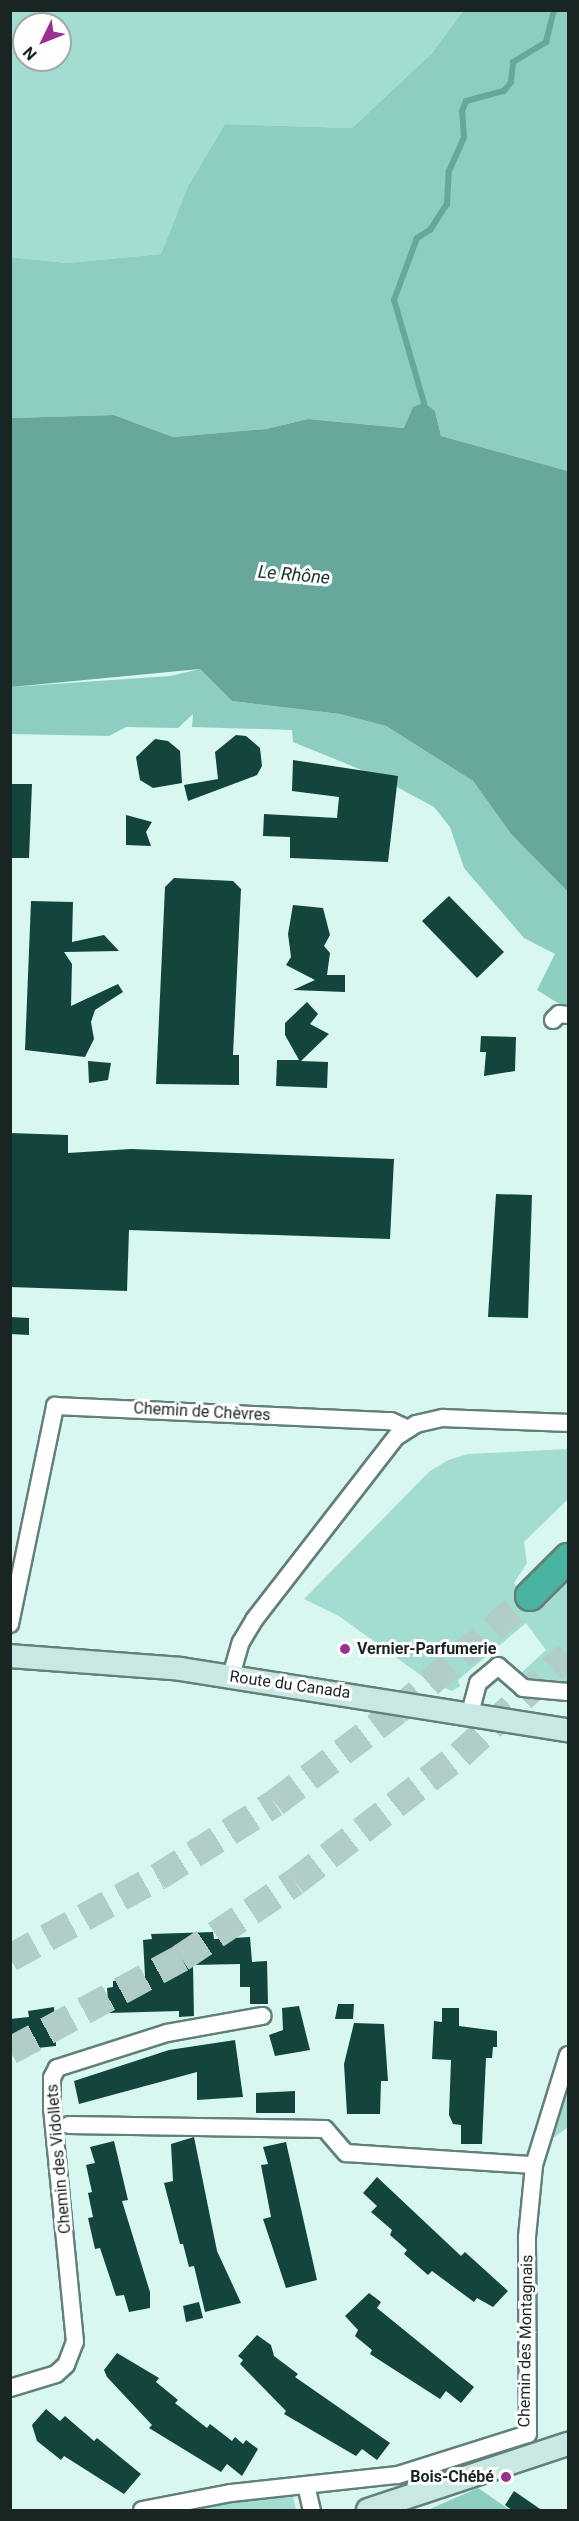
<!DOCTYPE html>
<html>
<head>
<meta charset="utf-8">
<style>
  body { margin:0 }
  #map { position:relative; width:579px; height:2521px; overflow:hidden; background:#d7f7f0; font-family:Roboto,sans-serif }
  div>[style] { position:absolute }
  .green>* { inset:0; background:#a3dcd1 }
  .forest>* { inset:0; background:#8ecec1 }
  .water>* { inset:0; background:#68a79b }
  .stream>* { height:6px; margin:-3px; padding:0 3px; transform-origin:3px; border-radius:3px; background:#68a79b }
  .building>* { inset:0; background:#13453d }
  .highway-tunnel>* { height:28px; margin-top:-14px; transform-origin:0; background:repeating-linear-gradient(90deg,#b1cdc7 0 28px,transparent 0 42px) }
  .roads { filter:drop-shadow(2px 0 #627f78) drop-shadow(-2px 0 #627f78) drop-shadow(0 2px #627f78) drop-shadow(0 -2px #627f78) }
  .street>* { height:16px; margin:-8px; padding:0 8px; transform-origin:8px; border-radius:8px; background:#fff }
  .secondary>* { height:22px; margin:-11px; padding:0 11px; transform-origin:11px; border-radius:11px; background:#c9e8e3 }
  .highway>* { height:28px; margin:-14px; padding:0 14px; transform-origin:14px; border-radius:14px; background:#4ab4a2 }
  .dots>* { width:16px; height:16px; translate:-50% -50%; box-sizing:border-box; border:3px solid #fff; border-radius:50% }
  span { translate:-50% -50%; white-space:nowrap; text-align:center; line-height:1.15; -webkit-text-stroke:6px #fff; paint-order:stroke }
  .street-label { font-size:16px; color:#192522 }
  .poi-label { font-size:16px; color:#192522; font-weight:700 }
  .left { translate:0 -50%; text-align:left }
  .right { translate:-100% -50%; text-align:right }
  .water-label { font-size:18px; color:#14342e; font-style:italic }
  .frame { position:absolute; inset:0; border:12px solid #192522; pointer-events:none }
  .north { position:absolute; left:12px; top:12px; width:60px; height:60px; box-sizing:border-box; background:#fff; border:2px solid #a3a8a7; border-radius:50%; rotate:227deg; font-size:16px; font-weight:700; line-height:24px; text-align:center; color:#192522 }
  .north::after { content:''; display:block; margin:auto; width:21px; height:27px; background:#992f92; clip-path:polygon(50% 0,100% 100%,50% 72%,0 100%) }
</style>
</head>
<body>
<div id="map">
  <div class="green">
    <i style="clip-path:polygon(evenodd,11px 11px,463px 11px,432px 53px,352px 128px,225px 124px,188px 186px,161px 254px,67px 263px,11px 257px,11px 11px,24px 24px,60px 24px,60px 60px,24px 60px,24px 24px)"></i>
    <i style="clip-path:polygon(568px 1449px,568px 1499px,524px 1542px,527px 1563px,514px 1583px,525px 1602px,546px 1605px,568px 1581px,568px 1683px,536px 1682px,518px 1676px,546px 1650px,526px 1623px,458px 1680px,460px 1686px,452px 1691px,430px 1682px,339px 1616px,304px 1599px,429px 1472px,448px 1460px,468px 1454px)"></i>
    <i style="clip-path:polygon(568px 2075px,568px 2127px,545px 2144px)"></i>
    <i style="clip-path:polygon(293px 2497px,296px 2510px,181px 2510px,235px 2501px)"></i>
  </div>
  <div class="forest">
    <i style="clip-path:polygon(463px 11px,568px 11px,568px 471px,441px 436px,435px 411px,413px 407px,405px 428px,308px 419px,266px 429px,173px 437px,114px 415px,11px 418px,10px 257px,67px 263px,161px 254px,188px 186px,225px 124px,352px 128px,432px 53px)"></i>
    <i style="clip-path:polygon(200px 669px,232px 701px,340px 714px,386px 726px,473px 781px,511px 834px,568px 892px,568px 1004px,561px 1005px,537px 990px,555px 954px,524px 938px,464px 868px,450px 827px,434px 807px,397px 787px,397px 776px,374px 775px,293px 742px,292px 730px,192px 727px,193px 714px,178px 728px,126px 727px,109px 736px,11px 734px,11px 687px,170px 676px)"></i>
    <i style="clip-path:polygon(478px 2488px,510px 2510px,430px 2510px,432px 2508px)"></i>
  </div>
  <div class="water">
    <i style="clip-path:polygon(424px 403px,435px 411px,441px 436px,568px 471px,568px 892px,511px 834px,473px 781px,386px 726px,340px 714px,232px 701px,200px 669px,11px 687px,11px 418px,114px 415px,173px 437px,266px 429px,308px 419px,404px 428px,413px 407px)"></i>
  </div>
  <div class="stream">
    <i style="left:424px;top:403px;width:107px;rotate:-106.2deg"></i>
    <i style="left:394px;top:300px;width:66px;rotate:-69.6deg"></i>
    <i style="left:417px;top:238px;width:15px;rotate:-32deg"></i>
    <i style="left:430px;top:230px;width:31px;rotate:-57deg"></i>
    <i style="left:447px;top:204px;width:33px;rotate:-87deg"></i>
    <i style="left:449px;top:171px;width:37px;rotate:-66deg"></i>
    <i style="left:464px;top:137px;width:26px;rotate:-94deg"></i>
    <i style="left:462px;top:111px;width:11px;rotate:-68deg"></i>
    <i style="left:466px;top:101px;width:39px;rotate:-15deg"></i>
    <i style="left:504px;top:91px;width:11px;rotate:-52deg"></i>
    <i style="left:511px;top:82px;width:20px;rotate:-84deg"></i>
    <i style="left:513px;top:62px;width:39px;rotate:-31deg"></i>
    <i style="left:546px;top:42px;width:33px;rotate:-76deg"></i>
  </div>
  <div class="building">
    <i style="clip-path:polygon(236px 735px,246px 736px,260px 748px,262px 766px,257px 775px,188px 801px,184px 785px,218px 779px,215px 752px)"></i>
    <i style="clip-path:polygon(155px 739px,168px 741px,180px 751px,182px 783px,153px 788px,140px 780px,136px 757px)"></i>
    <i style="clip-path:polygon(293px 760px,398px 776px,388px 862px,290px 858px,290px 837px,263px 836px,264px 814px,337px 818px,339px 797px,292px 791px)"></i>
    <i style="clip-path:polygon(10px 784px,32px 784px,29px 858px,10px 858px)"></i>
    <i style="clip-path:polygon(126px 815px,152px 822px,146px 832px,151px 846px,126px 845px)"></i>
    <i style="clip-path:polygon(174px 878px,233px 881px,241px 889px,233px 1055px,239px 1055px,239px 1085px,156px 1084px,165px 887px)"></i>
    <i style="clip-path:polygon(449px 896px,504px 952px,477px 978px,422px 921px)"></i>
    <i style="clip-path:polygon(31px 901px,73px 902px,72px 942px,104px 935px,119px 951px,64px 952px,72px 964px,71px 1006px,118px 984px,123px 992px,95px 1010px,91px 1022px,94px 1039px,85px 1057px,25px 1050px)"></i>
    <i style="clip-path:polygon(293px 905px,323px 908px,330px 935px,324px 946px,330px 953px,327px 975px,345px 975px,345px 992px,293px 990px,315px 980px,286px 965px,291px 957px,288px 934px)"></i>
    <i style="clip-path:polygon(307px 1002px,318px 1014px,310px 1024px,329px 1034px,301px 1061px,328px 1062px,327px 1088px,276px 1086px,277px 1060px,299px 1060px,285px 1035px,285px 1023px)"></i>
    <i style="clip-path:polygon(481px 1036px,516px 1037px,515px 1071px,484px 1076px,486px 1052px,480px 1052px)"></i>
    <i style="clip-path:polygon(88px 1061px,111px 1063px,108px 1080px,89px 1083px)"></i>
    <i style="clip-path:polygon(10px 1133px,68px 1135px,68px 1153px,131px 1149px,394px 1159px,390px 1239px,129px 1230px,127px 1291px,10px 1287px)"></i>
    <i style="clip-path:polygon(496px 1194px,532px 1195px,528px 1318px,488px 1317px)"></i>
    <i style="clip-path:polygon(10px 1317px,29px 1318px,29px 1335px,10px 1334px)"></i>
    <i style="clip-path:polygon(213px 1932px,214px 1939px,250px 1937px,252px 1962px,267px 1961px,268px 2004px,250px 2004px,250px 1987px,240px 1987px,240px 1964px,193px 1965px,194px 2016px,179px 2017px,179px 2011px,109px 2013px,107px 1988px,113px 1987px,113px 1981px,145px 1976px,143px 1940px,152px 1939px,151px 1934px)"></i>
    <i style="clip-path:polygon(338px 2004px,354px 2004px,353px 2019px,335px 2019px)"></i>
    <i style="clip-path:polygon(299px 2006px,310px 2050px,275px 2056px,269px 2035px,283px 2030px,282px 2008px)"></i>
    <i style="clip-path:polygon(54px 2007px,56px 2046px,10px 2051px,10px 2019px,29px 2017px,28px 2011px)"></i>
    <i style="clip-path:polygon(442px 2008px,459px 2008px,459px 2026px,497px 2031px,497px 2047px,493px 2047px,492px 2058px,486px 2058px,482px 2144px,461px 2144px,461px 2125px,453px 2124px,449px 2115px,451px 2060px,432px 2059px,434px 2021px,442px 2022px)"></i>
    <i style="clip-path:polygon(354px 2023px,384px 2024px,388px 2081px,381px 2081px,380px 2114px,347px 2114px,344px 2064px)"></i>
    <i style="clip-path:polygon(235px 2040px,243px 2097px,197px 2100px,197px 2072px,79px 2104px,74px 2081px,169px 2050px)"></i>
    <i style="clip-path:polygon(295px 2091px,295px 2113px,256px 2113px,256px 2093px)"></i>
    <i style="clip-path:polygon(194px 2137px,217px 2251px,241px 2303px,205px 2312px,194px 2266px,189px 2267px,183px 2244px,180px 2244px,164px 2183px,173px 2181px,171px 2144px)"></i>
    <i style="clip-path:polygon(114px 2141px,128px 2200px,122px 2201px,150px 2292px,150px 2308px,129px 2312px,124px 2295px,116px 2296px,100px 2248px,95px 2249px,88px 2218px,93px 2217px,88px 2193px,92px 2192px,86px 2165px,95px 2163px,90px 2147px)"></i>
    <i style="clip-path:polygon(286px 2142px,317px 2280px,286px 2288px,263px 2219px,271px 2217px,261px 2165px,268px 2164px,263px 2147px)"></i>
    <i style="clip-path:polygon(377px 2177px,461px 2256px,465px 2252px,508px 2291px,493px 2307px,477px 2298px,474px 2302px,432px 2271px,428px 2275px,404px 2254px,407px 2250px,390px 2235px,392px 2230px,371px 2212px,377px 2206px,363px 2193px)"></i>
    <i style="clip-path:polygon(369px 2293px,381px 2302px,377px 2308px,474px 2387px,461px 2403px,446px 2391px,440px 2399px,370px 2354px,372px 2350px,355px 2336px,358px 2330px,345px 2316px)"></i>
    <i style="clip-path:polygon(199px 2302px,203px 2318px,186px 2322px,183px 2306px)"></i>
    <i style="clip-path:polygon(257px 2335px,271px 2345px,274px 2356px,298px 2374px,295px 2377px,390px 2443px,377px 2460px,362px 2449px,356px 2456px,284px 2414px,286px 2411px,240px 2364px,243px 2360px,238px 2356px)"></i>
    <i style="clip-path:polygon(117px 2353px,159px 2378px,156px 2382px,178px 2400px,175px 2403px,207px 2428px,210px 2424px,232px 2441px,235px 2437px,243px 2444px,246px 2440px,258px 2449px,242px 2476px,227px 2464px,221px 2472px,149px 2428px,152px 2425px,107px 2377px,104px 2370px)"></i>
    <i style="clip-path:polygon(46px 2409px,60px 2421px,65px 2416px,94px 2441px,97px 2438px,141px 2474px,124px 2494px,64px 2456px,61px 2460px,37px 2441px,32px 2425px)"></i>
    <i style="clip-path:polygon(514px 2491px,543px 2511px,513px 2511px,505px 2505px)"></i>
  </div>
  <div class="highway-tunnel">
    <i style="left:10px;top:1958px;width:169px;rotate:-28.7deg"></i>
    <i style="left:158px;top:1877px;width:138px;rotate:-32.3deg"></i>
    <i style="left:275px;top:1803px;width:153px;rotate:-37deg"></i>
    <i style="left:397px;top:1711px;width:176px;rotate:-40.8deg"></i>
    <i style="left:10px;top:2051px;width:195px;rotate:-28.5deg"></i>
    <i style="left:181px;top:1958px;width:137px;rotate:-33.7deg"></i>
    <i style="left:295px;top:1882px;width:208px;rotate:-37.6deg"></i>
    <i style="left:460px;top:1755px;width:147px;rotate:-42.8deg"></i>
  </div>
  <div class="roads">
    <div class="street">
      <i style="left:553px;top:1020px;width:8px;rotate:-45deg"></i>
      <i style="left:559px;top:1014px;width:9px;rotate:6deg"></i>
      <i style="left:10px;top:1624px;width:223px;rotate:-78.3deg"></i>
      <i style="left:55px;top:1406px;width:336px;rotate:2.6deg"></i>
      <i style="left:391px;top:1421px;width:19px;rotate:25deg"></i>
      <i style="left:231px;top:1676px;width:35px;rotate:-74deg"></i>
      <i style="left:241px;top:1642px;width:26px;rotate:-59deg"></i>
      <i style="left:254px;top:1620px;width:232px;rotate:-52.2deg"></i>
      <i style="left:396px;top:1437px;width:24px;rotate:-33deg"></i>
      <i style="left:416px;top:1424px;width:28px;rotate:-13deg"></i>
      <i style="left:443px;top:1418px;width:125px;rotate:2.3deg"></i>
      <i style="left:470px;top:1713px;width:31px;rotate:-75deg"></i>
      <i style="left:478px;top:1683px;width:26px;rotate:-40deg"></i>
      <i style="left:498px;top:1666px;width:33px;rotate:41deg"></i>
      <i style="left:523px;top:1688px;width:45px;rotate:5.1deg"></i>
      <i style="left:69px;top:2125px;width:256px;rotate:0.9deg"></i>
      <i style="left:325px;top:2129px;width:32px;rotate:49deg"></i>
      <i style="left:346px;top:2153px;width:188px;rotate:3.7deg"></i>
      <i style="left:10px;top:2388px;width:48px;rotate:-16.9deg"></i>
      <i style="left:56px;top:2374px;width:13px;rotate:-42deg"></i>
      <i style="left:66px;top:2365px;width:25px;rotate:-69deg"></i>
      <i style="left:75px;top:2342px;width:235px;rotate:-95.6deg"></i>
      <i style="left:52px;top:2108px;width:30px;rotate:-90deg"></i>
      <i style="left:52px;top:2078px;width:11px;rotate:-63deg"></i>
      <i style="left:57px;top:2068px;width:115px;rotate:-17.7deg"></i>
      <i style="left:167px;top:2033px;width:97px;rotate:-10.1deg"></i>
      <i style="left:306px;top:2485px;width:26px;rotate:77deg"></i>
      <i style="left:142px;top:2510px;width:91px;rotate:-10.8deg"></i>
      <i style="left:231px;top:2493px;width:168px;rotate:-6.2deg"></i>
      <i style="left:398px;top:2475px;width:136px;rotate:-17.5deg"></i>
      <i style="left:528px;top:2434px;width:197px;rotate:-90.3deg"></i>
      <i style="left:527px;top:2237px;width:72px;rotate:-84.4deg"></i>
      <i style="left:534px;top:2165px;width:115px;rotate:-72.8deg"></i>
    </div>
    <div class="secondary">
      <i style="left:10px;top:1656px;width:171px;rotate:4.3deg"></i>
      <i style="left:181px;top:1669px;width:392px;rotate:9deg"></i>
      <i style="left:368px;top:2510px;width:211px;rotate:-18.3deg"></i>
    </div>
    <div class="highway">
      <i style="left:530px;top:1596px;width:54px;rotate:-45deg"></i>
    </div>
  </div>
  <div class="dots">
    <i style="left:345px;top:1649px;background:#992f92"></i>
    <i style="left:506px;top:2477px;background:#992f92"></i>
  </div>
  <div class="street-label">
    <span style="left:202px;top:1412px;rotate:3deg">Chemin de Chèvres</span>
    <span style="left:290px;top:1685px;rotate:8deg">Route du Canada</span>
    <span style="left:59px;top:2159px;rotate:-95deg">Chemin des Vidollets</span>
    <span style="left:526px;top:2341px;rotate:-89deg">Chemin des Montagnais</span>
  </div>
  <div class="poi-label">
    <span class="left" style="left:357px;top:1649px">Vernier-Parfumerie</span>
    <span class="right" style="left:494px;top:2477px">Bois-Chébé</span>
  </div>
  <div class="water-label">
    <span style="left:294px;top:575px;rotate:5deg">Le Rhône</span>
  </div>
  <div class="frame"></div>
  <div class="north">N</div>
</div>
</body>
</html>
